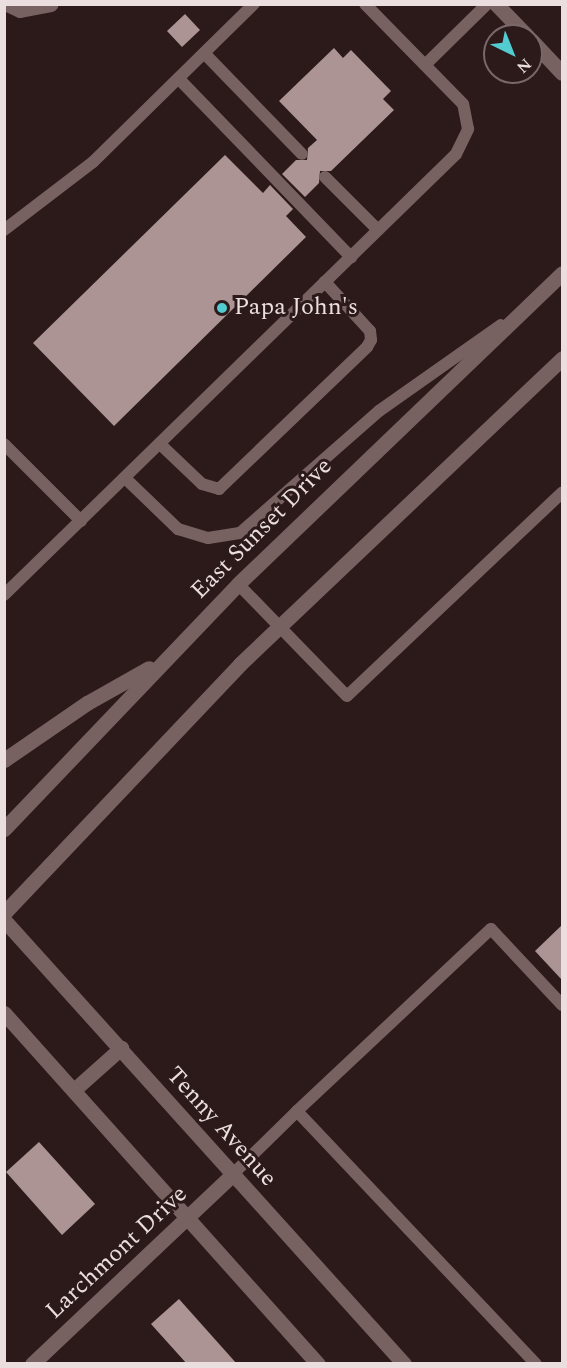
<!DOCTYPE html>
<html>
<head>
<meta charset="utf-8">
<style>
  body { margin:0 }
  #map { position:relative; width:567px; height:1368px; overflow:hidden; background:#2c1a1b; font-family:Spectral,serif }
  div>[style] { position:absolute }
  .building>* { inset:0; background:#ac9494 }
  .lane>* { height:12px; margin:-6px; padding:0 6px; transform-origin:6px; border-radius:6px; background:#786161 }
  .street>* { height:15px; margin:-7.5px; padding:0 7.5px; transform-origin:7.5px; border-radius:7.5px; background:#786161 }
  .secondary>* { height:15px; margin:-7.5px; padding:0 7.5px; transform-origin:7.5px; border-radius:7.5px; background:#786161 }
  .dots>* { width:16px; height:16px; translate:-50% -50%; box-sizing:border-box; border:3px solid #2c1a1b; border-radius:50% }
  span { translate:-50% -50%; white-space:nowrap; text-align:center; line-height:1.15; -webkit-text-stroke:6px #2c1a1b; paint-order:stroke }
  .poi-label { font-size:24px; color:#ebdede }
  .left { translate:0 -50%; text-align:left }
  .street-label { font-size:24px; color:#ebdede }
  .frame { position:absolute; inset:0; border:6px solid #ebdede; pointer-events:none }
  .north { position:absolute; left:483px; top:24px; width:60px; height:60px; box-sizing:border-box; background:#2c1a1b; border:2px solid #786869; border-radius:50%; rotate:137deg; font-size:16px; font-weight:700; line-height:24px; text-align:center; color:#ebdede }
  .north::after { content:''; display:block; margin:auto; width:21px; height:27px; background:#52ccd0; clip-path:polygon(50% 0,100% 100%,50% 72%,0 100%) }
</style>
</head>
<body>
<div id="map">
  <div class="building">
    <i style="clip-path:polygon(185px 14px,200px 30px,182px 47px,167px 31px)"></i>
    <i style="clip-path:polygon(334px 48px,343px 58px,351px 50px,391px 91px,383px 99px,394px 110px,331px 171px,320px 171px,319px 183px,305px 197px,282px 174px,296px 160px,307px 160px,308px 148px,317px 140px,279px 101px)"></i>
    <i style="clip-path:polygon(225px 155px,263px 193px,270px 185px,293px 209px,286px 216px,306px 237px,114px 426px,33px 343px)"></i>
    <i style="clip-path:polygon(562px 925px,562px 980px,535px 951px)"></i>
    <i style="clip-path:polygon(39px 1142px,95px 1204px,62px 1235px,6px 1172px)"></i>
    <i style="clip-path:polygon(179px 1299px,237px 1364px,187px 1364px,151px 1324px)"></i>
  </div>
  <div class="lane">
    <i style="left:205px;top:54px;width:139px;rotate:45.9deg"></i>
    <i style="left:425px;top:65px;width:87px;rotate:-44.5deg"></i>
    <i style="left:179px;top:79px;width:248px;rotate:46deg"></i>
    <i style="left:325px;top:177px;width:75px;rotate:45deg"></i>
    <i style="left:4px;top:230px;width:112px;rotate:-37.4deg"></i>
    <i style="left:93px;top:162px;width:226px;rotate:-44.5deg"></i>
    <i style="left:4px;top:444px;width:109px;rotate:45deg"></i>
    <i style="left:160px;top:444px;width:58px;rotate:43.6deg"></i>
    <i style="left:202px;top:484px;width:18px;rotate:16deg"></i>
    <i style="left:219px;top:489px;width:205px;rotate:-43.8deg"></i>
    <i style="left:367px;top:347px;width:8px;rotate:-60deg"></i>
    <i style="left:371px;top:340px;width:9px;rotate:-96deg"></i>
    <i style="left:370px;top:331px;width:67px;rotate:-132.6deg"></i>
    <i style="left:125px;top:478px;width:74px;rotate:43.9deg"></i>
    <i style="left:178px;top:529px;width:31px;rotate:17deg"></i>
    <i style="left:208px;top:538px;width:32px;rotate:-9deg"></i>
    <i style="left:240px;top:533px;width:185px;rotate:-41.3deg"></i>
    <i style="left:379px;top:411px;width:149px;rotate:-35.2deg"></i>
    <i style="left:238px;top:584px;width:156px;rotate:45.8deg"></i>
    <i style="left:347px;top:696px;width:296px;rotate:-43.4deg"></i>
    <i style="left:4px;top:595px;width:631px;rotate:-44.29deg"></i>
    <i style="left:456px;top:154px;width:28px;rotate:-64deg"></i>
    <i style="left:468px;top:129px;width:25px;rotate:-101deg"></i>
    <i style="left:463px;top:104px;width:140px;rotate:-134.4deg"></i>
    <i style="left:233px;top:1174px;width:90px;rotate:-44.5deg"></i>
    <i style="left:536px;top:1364px;width:348px;rotate:-133.4deg"></i>
    <i style="left:297px;top:1111px;width:266px;rotate:-43.2deg"></i>
    <i style="left:491px;top:929px;width:104px;rotate:46.9deg"></i>
  </div>
  <div class="street">
    <i style="left:7px;top:4px;width:14px;rotate:25deg"></i>
    <i style="left:20px;top:10px;width:31px;rotate:-11deg"></i>
    <i style="left:496px;top:4px;width:45px;rotate:45.9deg"></i>
    <i style="left:531px;top:40px;width:45px;rotate:46.8deg"></i>
    <i style="left:75px;top:1089px;width:62px;rotate:-41.7deg"></i>
    <i style="left:32px;top:1364px;width:277px;rotate:-43.4deg"></i>
  </div>
  <div class="secondary">
    <i style="left:4px;top:760px;width:101px;rotate:-34.5deg"></i>
    <i style="left:87px;top:703px;width:71px;rotate:-29.4deg"></i>
    <i style="left:4px;top:829px;width:339px;rotate:-46.3deg"></i>
    <i style="left:238px;top:584px;width:449px;rotate:-43.8deg"></i>
    <i style="left:4px;top:913px;width:343px;rotate:-46.5deg"></i>
    <i style="left:240px;top:664px;width:444px;rotate:-43.5deg"></i>
    <i style="left:4px;top:920px;width:598px;rotate:47.98deg"></i>
    <i style="left:4px;top:1013px;width:471px;rotate:48.2deg"></i>
  </div>
  <div class="dots">
    <i style="left:222px;top:308px;background:#52ccd0"></i>
  </div>
  <div class="poi-label">
    <span class="left" style="left:234px;top:308px">Papa John's</span>
  </div>
  <div class="street-label">
    <span style="left:262px;top:529px;rotate:-45deg">East Sunset Drive</span>
    <span style="left:221px;top:1127px;rotate:48deg">Tenny Avenue</span>
    <span style="left:117px;top:1253px;rotate:-43deg">Larchmont Drive</span>
  </div>
  <div class="frame"></div>
  <div class="north">N</div>
</div>
</body>
</html>
